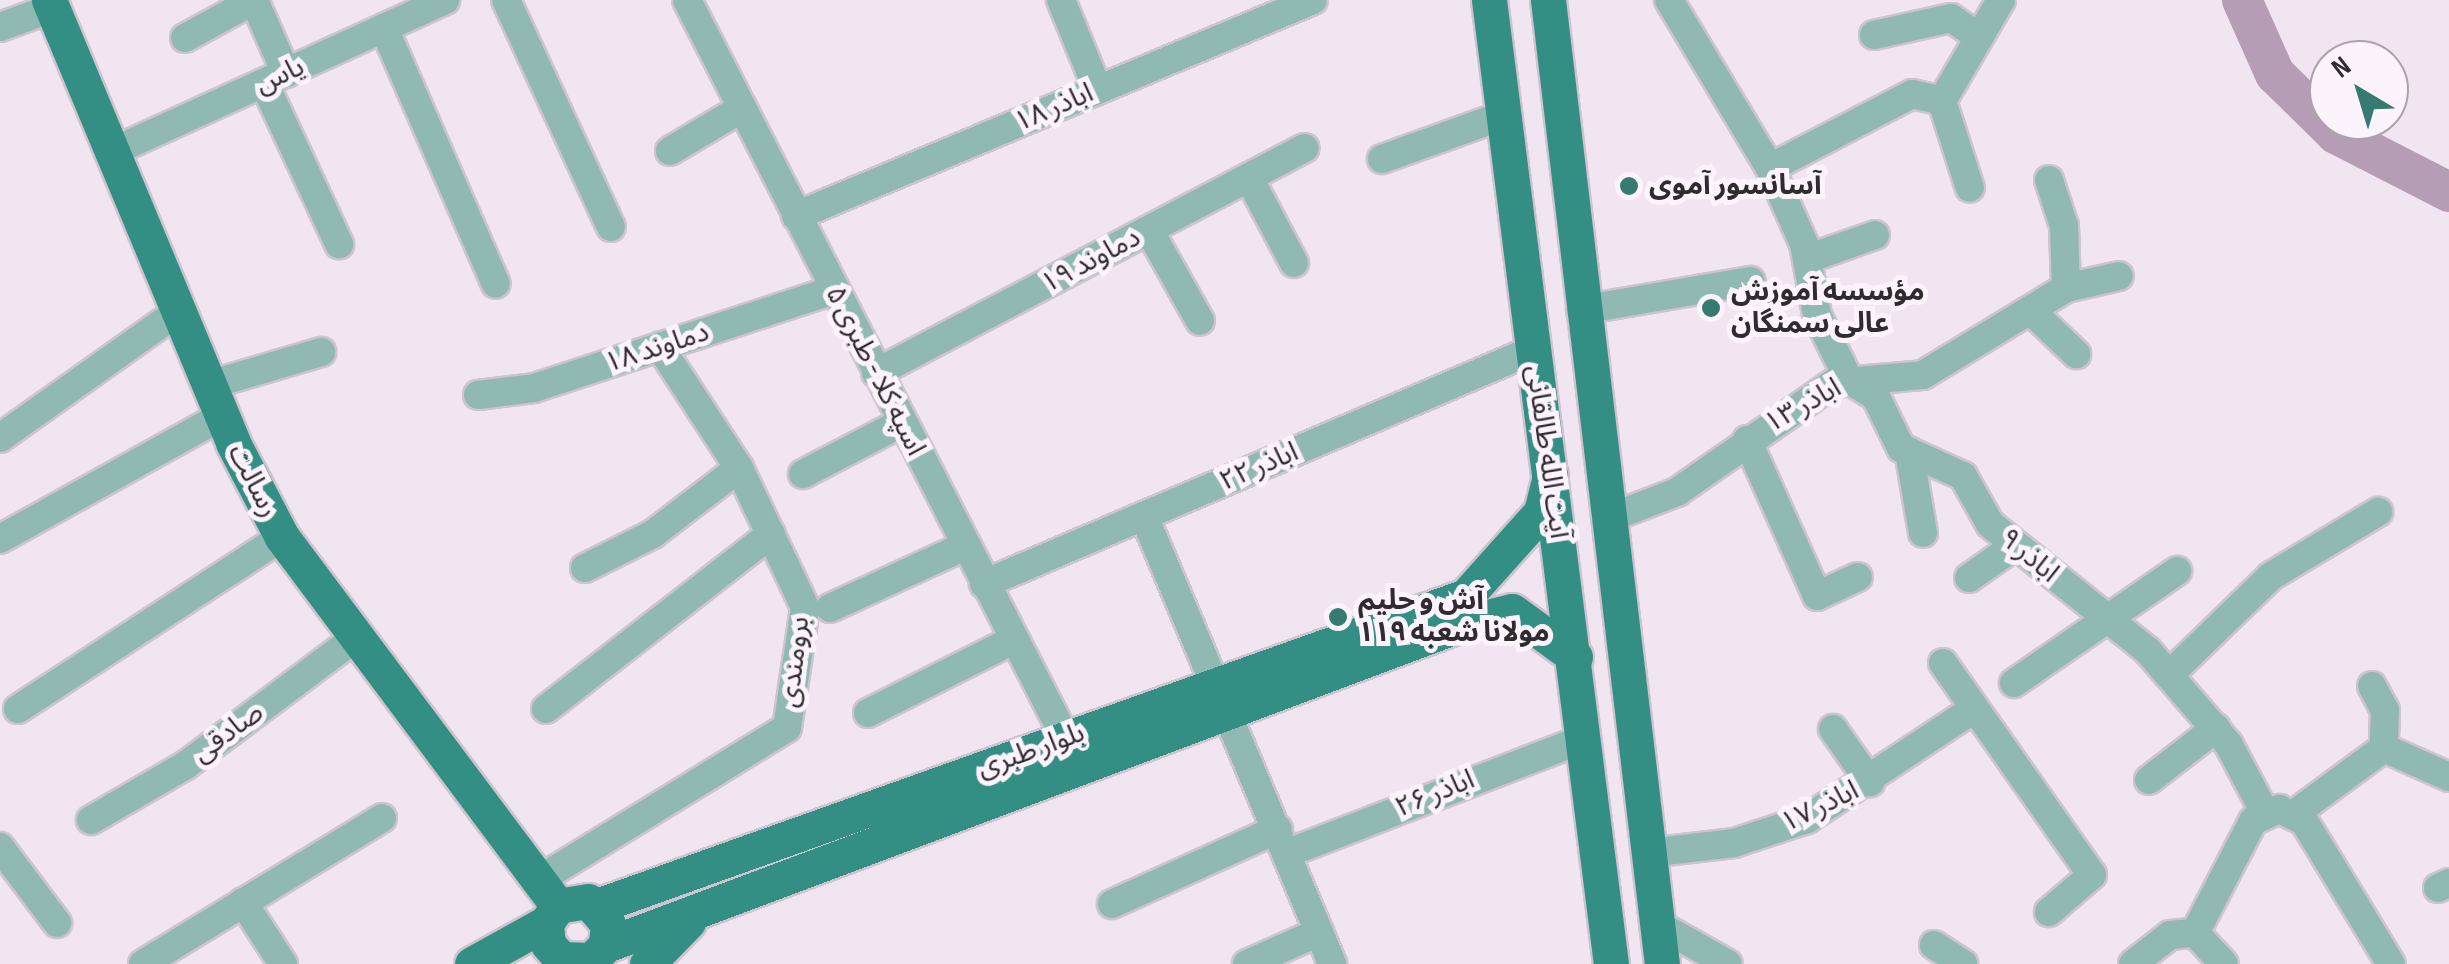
<!DOCTYPE html>
<html>
<head>
<meta charset="utf-8">
<style>
  body { margin:0 }
  #map { position:relative; width:2449px; height:964px; overflow:hidden; background:#f1e5f2; font-family:"Sofia Sans Condensed","Noto Sans Arabic",sans-serif }
  div>[style] { position:absolute }
  .river>* { height:40px; margin:-20px; padding:0 20px; transform-origin:20px; border-radius:20px; background:#b49db5 }
  .roads { filter:drop-shadow(2px 0 #cec4cf) drop-shadow(-2px 0 #cec4cf) drop-shadow(0 2px #cec4cf) drop-shadow(0 -2px #cec4cf) }
  .minor>* { height:28px; margin:-14px; padding:0 14px; transform-origin:14px; border-radius:14px; background:#8fb9b2 }
  .major>* { height:35px; margin:-17.5px; padding:0 17.5px; transform-origin:17.5px; border-radius:17.5px; background:#338e83 }
  .dots>* { width:28px; height:28px; translate:-50% -50%; box-sizing:border-box; border:5px solid #fdf3fd; border-radius:50% }
  span { translate:-50% -50%; white-space:nowrap; text-align:center; line-height:1.15; -webkit-text-stroke:10px #fdf3fd; paint-order:stroke }
  .street-label { font-size:28px; color:#2f2b30 }
  .poi-label { font-size:28px; color:#2f2b30; font-weight:700 }
  .left { translate:0 -50%; text-align:left }
  .north { position:absolute; left:2309px; top:40px; width:100px; height:100px; box-sizing:border-box; background:#fdf3fd; border:2px solid #aba3ab; border-radius:50%; rotate:322deg; font-size:28px; font-weight:700; line-height:40px; text-align:center; color:#2f2b30 }
  .north::after { content:''; display:block; margin:auto; width:35px; height:45px; background:#357b71; clip-path:polygon(50% 0,100% 100%,50% 72%,0 100%) }
</style>
</head>
<body>
<div id="map">
  <div class="river">
    <i style="left:2242px;top:0;width:81px;rotate:66deg"></i>
    <i style="left:2275px;top:74px;width:86px;rotate:44.5deg"></i>
    <i style="left:2336px;top:134px;width:127px;rotate:27.2deg"></i>
  </div>
  <div class="roads">
    <div class="minor">
      <i style="left:254px;top:0;width:80px;rotate:66.3deg"></i>
      <i style="left:506px;top:0;width:250px;rotate:65.2deg"></i>
      <i style="left:687px;top:0;width:831px;rotate:62.85deg"></i>
      <i style="left:1061px;top:0;width:97px;rotate:67.7deg"></i>
      <i style="left:1669px;top:0;width:196px;rotate:59deg"></i>
      <i style="left:1770px;top:168px;width:83px;rotate:65.9deg"></i>
      <i style="left:1804px;top:244px;width:72px;rotate:79.6deg"></i>
      <i style="left:1817px;top:315px;width:72px;rotate:63.8deg"></i>
      <i style="left:1849px;top:380px;width:32px;rotate:32deg"></i>
      <i style="left:1876px;top:397px;width:57px;rotate:63.9deg"></i>
      <i style="left:1901px;top:448px;width:68px;rotate:24.3deg"></i>
      <i style="left:1963px;top:476px;width:55px;rotate:60.6deg"></i>
      <i style="left:1990px;top:524px;width:203px;rotate:38.8deg"></i>
      <i style="left:2148px;top:651px;width:124px;rotate:49.2deg"></i>
      <i style="left:2229px;top:745px;width:79px;rotate:62.1deg"></i>
      <i style="left:0;top:27px;width:55px;rotate:-20.1deg"></i>
      <i style="left:384px;top:28px;width:279px;rotate:66.4deg"></i>
      <i style="left:1874px;top:35px;width:79px;rotate:-12.4deg"></i>
      <i style="left:1951px;top:18px;width:34px;rotate:34deg"></i>
      <i style="left:185px;top:38px;width:79px;rotate:-28.8deg"></i>
      <i style="left:264px;top:83px;width:178px;rotate:65deg"></i>
      <i style="left:1942px;top:101px;width:117px;rotate:-59.7deg"></i>
      <i style="left:114px;top:151px;width:364px;rotate:-24.5deg"></i>
      <i style="left:670px;top:151px;width:84px;rotate:-30.8deg"></i>
      <i style="left:1382px;top:159px;width:130px;rotate:-19.8deg"></i>
      <i style="left:1770px;top:168px;width:160px;rotate:-27.5deg"></i>
      <i style="left:1912px;top:94px;width:31px;rotate:13deg"></i>
      <i style="left:1942px;top:101px;width:91px;rotate:72.2deg"></i>
      <i style="left:1249px;top:178px;width:96px;rotate:62.1deg"></i>
      <i style="left:2049px;top:180px;width:48px;rotate:71.9deg"></i>
      <i style="left:2064px;top:226px;width:62px;rotate:88.2deg"></i>
      <i style="left:796px;top:216px;width:560px;rotate:-22.67deg"></i>
      <i style="left:1149px;top:230px;width:104px;rotate:60.7deg"></i>
      <i style="left:1807px;top:259px;width:72px;rotate:-19.4deg"></i>
      <i style="left:1581px;top:310px;width:172px;rotate:-9.7deg"></i>
      <i style="left:2030px;top:310px;width:64px;rotate:43.7deg"></i>
      <i style="left:876px;top:373px;width:484px;rotate:-27.7deg"></i>
      <i style="left:209px;top:385px;width:117px;rotate:-16.4deg"></i>
      <i style="left:478px;top:395px;width:56px;rotate:-7.1deg"></i>
      <i style="left:534px;top:388px;width:315px;rotate:-18.1deg"></i>
      <i style="left:0;top:438px;width:219px;rotate:-35.4deg"></i>
      <i style="left:1747px;top:440px;width:171px;rotate:65.8deg"></i>
      <i style="left:1817px;top:596px;width:45px;rotate:-24.9deg"></i>
      <i style="left:1909px;top:451px;width:83px;rotate:80.3deg"></i>
      <i style="left:803px;top:474px;width:110px;rotate:-27.5deg"></i>
      <i style="left:1144px;top:516px;width:486px;rotate:67.2deg"></i>
      <i style="left:1607px;top:519px;width:75px;rotate:-21.1deg"></i>
      <i style="left:1677px;top:492px;width:191px;rotate:-34.8deg"></i>
      <i style="left:1834px;top:383px;width:89px;rotate:-5.1deg"></i>
      <i style="left:1923px;top:375px;width:167px;rotate:-31.3deg"></i>
      <i style="left:2066px;top:288px;width:54px;rotate:-12.8deg"></i>
      <i style="left:0;top:539px;width:254px;rotate:-29deg"></i>
      <i style="left:585px;top:568px;width:76px;rotate:-26.6deg"></i>
      <i style="left:653px;top:534px;width:108px;rotate:-37.5deg"></i>
      <i style="left:1969px;top:578px;width:57px;rotate:-35.1deg"></i>
      <i style="left:984px;top:584px;width:597px;rotate:-23.09deg"></i>
      <i style="left:830px;top:608px;width:149px;rotate:-24.7deg"></i>
      <i style="left:1943px;top:663px;width:259px;rotate:54.9deg"></i>
      <i style="left:2092px;top:875px;width:57px;rotate:139.3deg"></i>
      <i style="left:2169px;top:675px;width:142px;rotate:-44.1deg"></i>
      <i style="left:2271px;top:576px;width:125px;rotate:-30.9deg"></i>
      <i style="left:2014px;top:683px;width:198px;rotate:-34.5deg"></i>
      <i style="left:2372px;top:686px;width:27px;rotate:62deg"></i>
      <i style="left:2385px;top:710px;width:38px;rotate:92deg"></i>
      <i style="left:18px;top:709px;width:315px;rotate:-33.1deg"></i>
      <i style="left:546px;top:709px;width:285px;rotate:-37.9deg"></i>
      <i style="left:868px;top:713px;width:162px;rotate:-26.7deg"></i>
      <i style="left:1833px;top:729px;width:65px;rotate:55.1deg"></i>
      <i style="left:2149px;top:780px;width:85px;rotate:-37.8deg"></i>
      <i style="left:2293px;top:815px;width:113px;rotate:-36.4deg"></i>
      <i style="left:2384px;top:748px;width:71px;rotate:24deg"></i>
      <i style="left:91px;top:820px;width:110px;rotate:-30.1deg"></i>
      <i style="left:186px;top:765px;width:216px;rotate:-36.9deg"></i>
      <i style="left:0;top:847px;width:95px;rotate:53.1deg"></i>
      <i style="left:1288px;top:853px;width:316px;rotate:-21.1deg"></i>
      <i style="left:1648px;top:853px;width:87px;rotate:-6.6deg"></i>
      <i style="left:1734px;top:843px;width:77px;rotate:-18.2deg"></i>
      <i style="left:1807px;top:819px;width:196px;rotate:-33.4deg"></i>
      <i style="left:542px;top:878px;width:287px;rotate:-31.5deg"></i>
      <i style="left:787px;top:728px;width:122px;rotate:-81.5deg"></i>
      <i style="left:805px;top:607px;width:154px;rotate:-115.4deg"></i>
      <i style="left:739px;top:468px;width:145px;rotate:-123.1deg"></i>
      <i style="left:2438px;top:888px;width:12px;rotate:-24deg"></i>
      <i style="left:243px;top:902px;width:74px;rotate:57.2deg"></i>
      <i style="left:1112px;top:904px;width:182px;rotate:-24.3deg"></i>
      <i style="left:1657px;top:924px;width:81px;rotate:29.4deg"></i>
      <i style="left:2195px;top:933px;width:126px;rotate:-62.6deg"></i>
      <i style="left:2253px;top:821px;width:29px;rotate:-25deg"></i>
      <i style="left:2279px;top:809px;width:28px;rotate:26deg"></i>
      <i style="left:2304px;top:821px;width:167px;rotate:58.7deg"></i>
      <i style="left:1934px;top:945px;width:35px;rotate:33deg"></i>
      <i style="left:143px;top:964px;width:280px;rotate:-31.4deg"></i>
      <i style="left:1247px;top:964px;width:79px;rotate:-24deg"></i>
      <i style="left:2133px;top:964px;width:47px;rotate:-38.1deg"></i>
      <i style="left:2170px;top:935px;width:25px;rotate:-5deg"></i>
      <i style="left:2195px;top:933px;width:42px;rotate:46.9deg"></i>
    </div>
    <div class="major">
      <i style="left:49px;top:0;width:480px;rotate:67.4deg"></i>
      <i style="left:233px;top:443px;width:106px;rotate:62.5deg"></i>
      <i style="left:282px;top:537px;width:461px;rotate:53.2deg"></i>
      <i style="left:1489px;top:0;width:972px;rotate:82.79deg"></i>
      <i style="left:1548px;top:0;width:971px;rotate:83.26deg"></i>
      <i style="left:597px;top:906px;width:923px;rotate:-19.63deg"></i>
      <i style="left:1466px;top:596px;width:113px;rotate:-48.2deg"></i>
      <i style="left:1541px;top:512px;width:38px;rotate:-76deg"></i>
      <i style="left:606px;top:945px;width:21px;rotate:-85deg"></i>
      <i style="left:608px;top:924px;width:30px;rotate:-131deg"></i>
      <i style="left:588px;top:901px;width:30px;rotate:171deg"></i>
      <i style="left:558px;top:906px;width:21px;rotate:125deg"></i>
      <i style="left:546px;top:923px;width:21px;rotate:85deg"></i>
      <i style="left:548px;top:944px;width:20px;rotate:49deg"></i>
      <i style="left:561px;top:959px;width:30px;rotate:2deg"></i>
      <i style="left:591px;top:960px;width:21px;rotate:-45deg"></i>
      <i style="left:606px;top:945px;width:920px;rotate:-20.56deg"></i>
      <i style="left:1467px;top:622px;width:46px;rotate:-13.7deg"></i>
      <i style="left:1512px;top:611px;width:78px;rotate:36.1deg"></i>
      <i style="left:472px;top:964px;width:85px;rotate:-29deg"></i>
      <i style="left:647px;top:964px;width:59px;rotate:-45.7deg"></i>
    </div>
  </div>
  <div class="dots">
    <i style="left:1629px;top:186px;background:#357b71"></i>
    <i style="left:1711px;top:308px;background:#357b71"></i>
    <i style="left:1338px;top:617px;background:#357b71"></i>
  </div>
  <div class="street-label">
    <span style="left:280px;top:76px;rotate:-25deg">یاس</span>
    <span style="left:1054px;top:108px;rotate:-23deg">اباذر ۱۸</span>
    <span style="left:1091px;top:261px;rotate:-28deg">دماوند ۱۹</span>
    <span style="left:657px;top:348px;rotate:-18deg">دماوند ۱۸</span>
    <span style="left:875px;top:371px;rotate:63deg">اسپه کلا - طبری ۵</span>
    <span style="left:1803px;top:406px;rotate:-29deg">اباذر ۱۳</span>
    <span style="left:1547px;top:452px;rotate:82deg">آیت الله طالقانی</span>
    <span style="left:1259px;top:467px;rotate:-23deg">اباذر ۲۲</span>
    <span style="left:253px;top:481px;rotate:63deg">رسالت</span>
    <span style="left:2029px;top:556px;rotate:40deg">اباذر ۹</span>
    <span style="left:795px;top:662px;rotate:-83deg">برومندی</span>
    <span style="left:228px;top:733px;rotate:-37deg">صادقی</span>
    <span style="left:1031px;top:751px;rotate:-20deg">بلوار طبری</span>
    <span style="left:1435px;top:794px;rotate:-22deg">اباذر ۲۶</span>
    <span style="left:1820px;top:807px;rotate:-26deg">اباذر ۱۷</span>
  </div>
  <div class="poi-label">
    <span class="left" style="left:1649px;top:186px">آسانسور آموی</span>
    <span class="left" style="left:1731px;top:308px">مؤسسه آموزش<br>عالی سمنگان</span>
    <span class="left" style="left:1358px;top:617px">آش و حلیم<br>مولانا شعبه ۱۱۹</span>
  </div>
  <div class="north">N</div>
</div>
</body>
</html>
